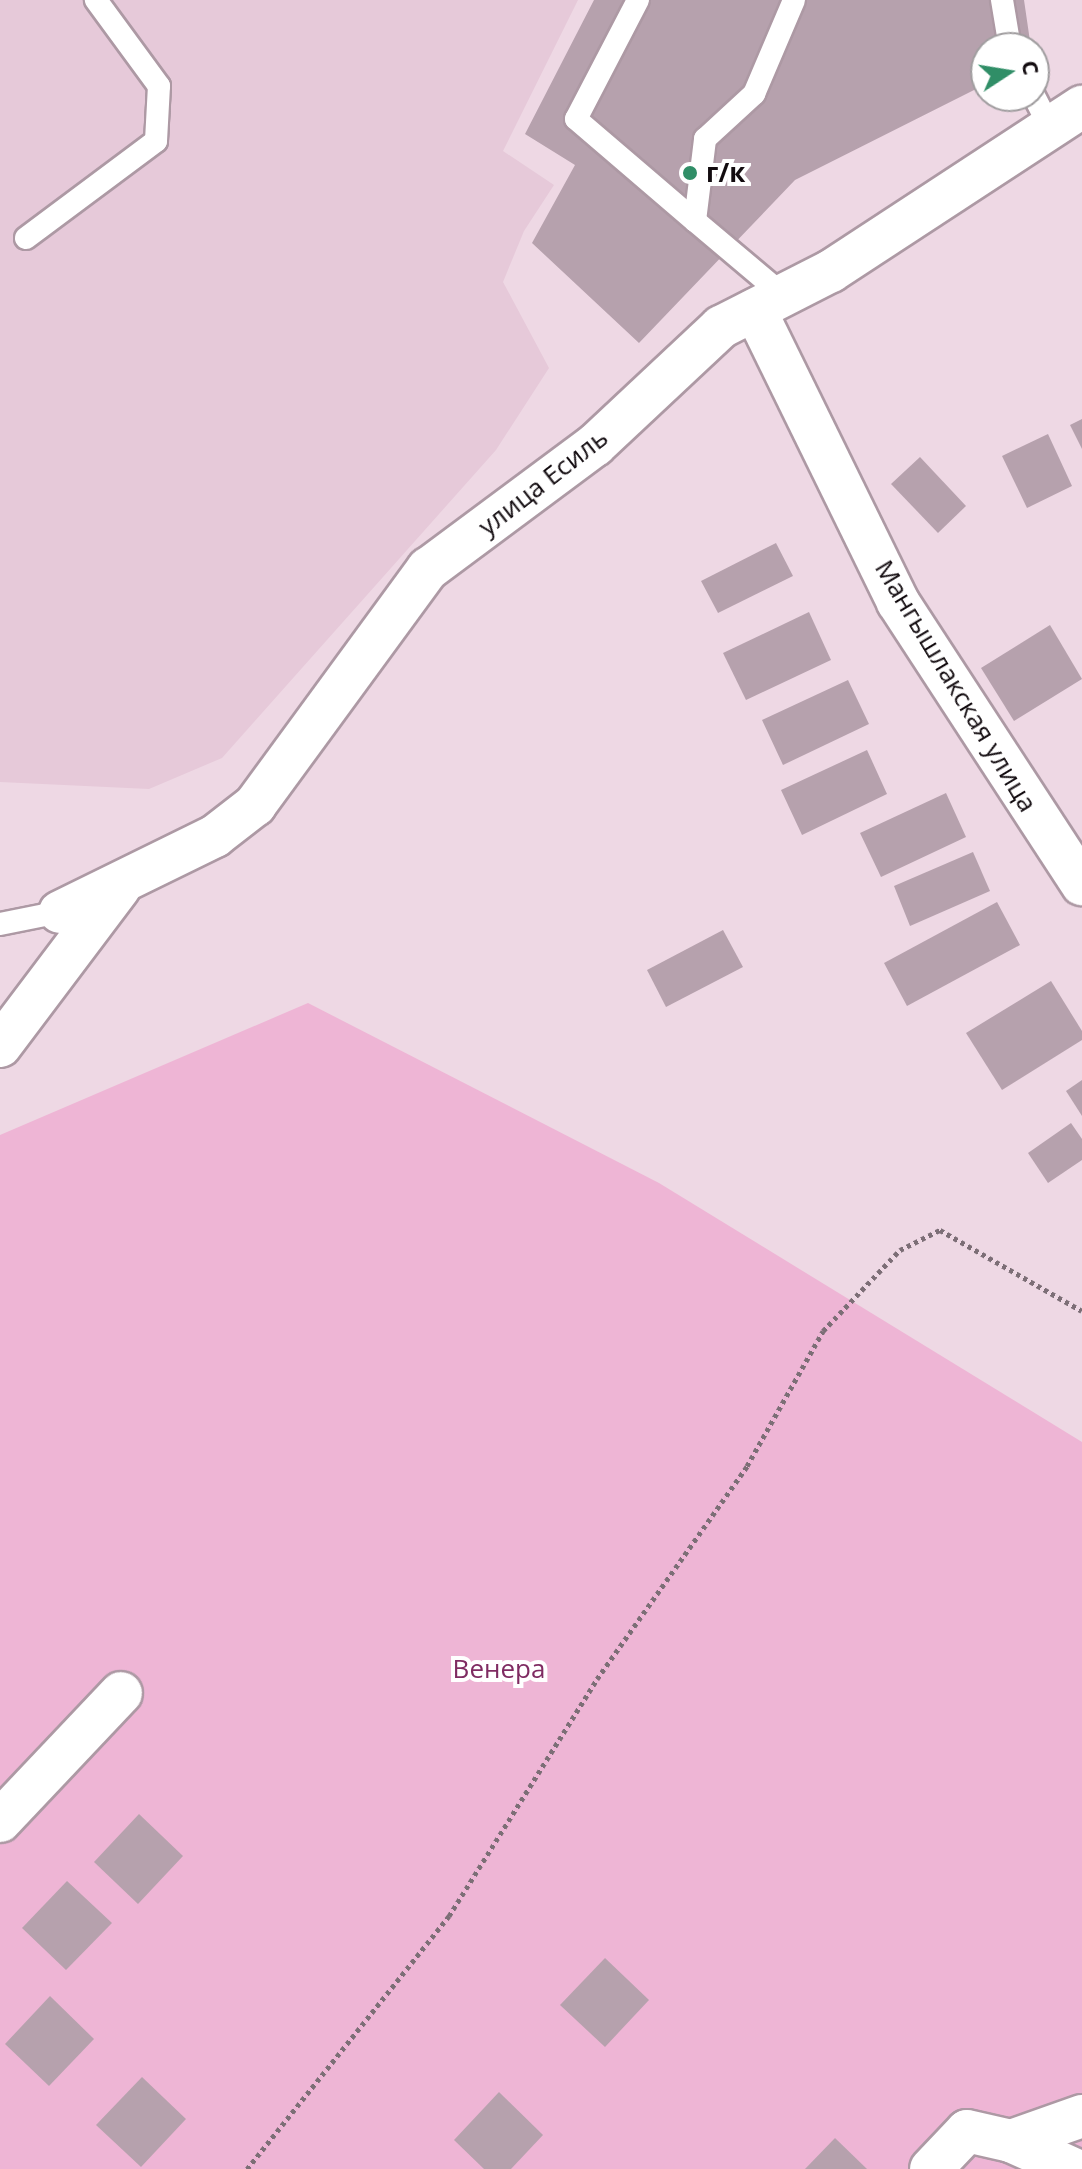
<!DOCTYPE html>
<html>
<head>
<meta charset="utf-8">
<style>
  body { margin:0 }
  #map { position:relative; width:1082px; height:2169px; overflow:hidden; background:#eed8e4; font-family:"Open Sans",sans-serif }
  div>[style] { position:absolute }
  .built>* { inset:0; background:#e6c9d9 }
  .green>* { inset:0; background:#eeb5d5 }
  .building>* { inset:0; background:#b6a1ad }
  .path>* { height:5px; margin-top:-2.5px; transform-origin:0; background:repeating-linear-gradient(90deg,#7c6e76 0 4px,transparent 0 8px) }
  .roads { filter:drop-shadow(2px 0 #ad99a4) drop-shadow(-2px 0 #ad99a4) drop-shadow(0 2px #ad99a4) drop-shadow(0 -2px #ad99a4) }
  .service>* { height:22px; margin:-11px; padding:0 11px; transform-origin:11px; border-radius:11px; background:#fff }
  .minor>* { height:42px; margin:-21px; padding:0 21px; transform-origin:21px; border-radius:21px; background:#fff }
  .dots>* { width:22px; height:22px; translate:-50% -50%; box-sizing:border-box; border:4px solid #fff; border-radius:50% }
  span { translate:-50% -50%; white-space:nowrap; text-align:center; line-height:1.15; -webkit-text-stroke:8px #fff; paint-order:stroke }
  .poi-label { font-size:26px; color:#120b0f; font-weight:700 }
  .left { translate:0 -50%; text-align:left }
  .street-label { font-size:26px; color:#120b0f }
  .park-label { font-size:26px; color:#7f2b62 }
  .north { position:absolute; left:970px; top:32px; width:80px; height:80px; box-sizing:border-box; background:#fff; border:2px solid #a09d9f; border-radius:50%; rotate:78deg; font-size:22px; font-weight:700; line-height:32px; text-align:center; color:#120b0f }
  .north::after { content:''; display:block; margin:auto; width:28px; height:36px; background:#308e67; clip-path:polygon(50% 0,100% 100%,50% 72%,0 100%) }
</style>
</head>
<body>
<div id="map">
  <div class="built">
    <i style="clip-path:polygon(0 0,578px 0,503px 151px,554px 185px,524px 231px,503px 282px,549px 368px,496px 450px,222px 758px,149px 789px,0 782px)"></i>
  </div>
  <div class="green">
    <i style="clip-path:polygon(308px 1003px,659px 1183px,1082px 1442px,1082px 2169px,0 2169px,0 1135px)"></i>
  </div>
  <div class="building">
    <i style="clip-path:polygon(594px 0,1024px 0,1031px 48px,986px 48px,986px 84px,795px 180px,639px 343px,532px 243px,575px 165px,525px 134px)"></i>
    <i style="clip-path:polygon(1082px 419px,1082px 449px,1070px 425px)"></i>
    <i style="clip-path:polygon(1048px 434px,1072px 486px,1027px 508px,1002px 456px)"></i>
    <i style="clip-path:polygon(920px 457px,966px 506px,938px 533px,891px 484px)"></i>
    <i style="clip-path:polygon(776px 543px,793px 576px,718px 613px,701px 581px)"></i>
    <i style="clip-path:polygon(809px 612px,831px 660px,746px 700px,723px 653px)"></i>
    <i style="clip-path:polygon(1050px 625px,1082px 679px,1014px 721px,981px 668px)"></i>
    <i style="clip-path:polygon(848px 680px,869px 724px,783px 765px,762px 720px)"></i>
    <i style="clip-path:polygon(867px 750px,887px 794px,802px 835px,781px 790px)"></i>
    <i style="clip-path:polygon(946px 793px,966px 837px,881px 877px,860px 833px)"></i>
    <i style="clip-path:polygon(973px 852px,990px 891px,910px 926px,894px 886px)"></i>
    <i style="clip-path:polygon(997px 902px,1020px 945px,907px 1006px,884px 963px)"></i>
    <i style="clip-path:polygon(723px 930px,743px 967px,666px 1007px,647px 970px)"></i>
    <i style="clip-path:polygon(1051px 981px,1082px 1031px,1082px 1040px,1002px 1090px,966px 1033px)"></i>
    <i style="clip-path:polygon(1082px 1080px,1082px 1116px,1066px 1091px)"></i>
    <i style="clip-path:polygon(1071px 1123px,1082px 1139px,1082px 1160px,1048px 1183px,1028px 1153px)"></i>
    <i style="clip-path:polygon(139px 1814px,183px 1856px,138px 1904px,94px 1862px)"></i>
    <i style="clip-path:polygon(67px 1881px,112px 1923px,66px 1970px,22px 1928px)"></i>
    <i style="clip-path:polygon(605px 1958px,649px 2000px,605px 2047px,560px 2005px)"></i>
    <i style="clip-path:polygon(50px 1996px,94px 2039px,49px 2086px,5px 2044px)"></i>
    <i style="clip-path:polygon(142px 2077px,186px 2119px,141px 2167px,96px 2125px)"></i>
    <i style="clip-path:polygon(499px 2092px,543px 2135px,511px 2169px,484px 2169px,454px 2140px)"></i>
    <i style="clip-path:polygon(835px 2138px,867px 2169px,805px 2169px)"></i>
  </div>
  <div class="path">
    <i style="left:247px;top:2169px;width:324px;rotate:-51.4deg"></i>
    <i style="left:449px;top:1916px;width:279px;rotate:-58deg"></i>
    <i style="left:597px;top:1679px;width:261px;rotate:-54.8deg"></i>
    <i style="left:747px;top:1466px;width:155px;rotate:-60.6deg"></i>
    <i style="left:823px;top:1331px;width:112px;rotate:-46.5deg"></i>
    <i style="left:900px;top:1250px;width:45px;rotate:-26.6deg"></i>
    <i style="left:940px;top:1230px;width:163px;rotate:29.7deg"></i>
  </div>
  <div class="roads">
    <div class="service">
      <i style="left:638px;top:0;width:134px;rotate:117.5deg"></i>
      <i style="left:576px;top:119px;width:157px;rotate:40.6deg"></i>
      <i style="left:1002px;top:0;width:49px;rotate:80.5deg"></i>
      <i style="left:1034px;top:96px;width:36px;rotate:63deg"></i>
      <i style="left:26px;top:238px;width:162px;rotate:-36.7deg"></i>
      <i style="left:156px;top:141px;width:55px;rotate:-86.9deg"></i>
      <i style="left:159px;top:86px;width:107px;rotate:-126.2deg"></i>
      <i style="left:783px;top:295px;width:115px;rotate:-139.9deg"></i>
      <i style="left:695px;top:221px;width:83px;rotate:-83deg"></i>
      <i style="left:705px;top:139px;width:67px;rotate:-42.6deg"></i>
      <i style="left:754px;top:94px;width:102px;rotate:-66.9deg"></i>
      <i style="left:0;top:924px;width:61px;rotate:-11.3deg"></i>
    </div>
    <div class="minor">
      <i style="left:755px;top:310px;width:325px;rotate:63.9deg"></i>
      <i style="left:898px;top:602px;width:337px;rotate:56.9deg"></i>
      <i style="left:60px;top:912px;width:173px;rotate:-26.1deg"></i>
      <i style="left:215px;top:836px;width:51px;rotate:-37.8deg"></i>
      <i style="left:255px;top:805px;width:293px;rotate:-53.8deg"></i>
      <i style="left:428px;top:569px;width:208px;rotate:-36.6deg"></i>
      <i style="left:595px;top:445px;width:173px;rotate:-43.1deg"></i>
      <i style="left:721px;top:327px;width:123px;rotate:-27deg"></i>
      <i style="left:831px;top:271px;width:300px;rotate:-33.2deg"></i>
      <i style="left:0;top:1046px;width:198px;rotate:-53deg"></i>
      <i style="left:0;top:1821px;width:176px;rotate:-46.6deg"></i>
      <i style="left:1011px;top:2141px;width:75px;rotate:-19.4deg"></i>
      <i style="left:931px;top:2169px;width:52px;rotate:-46.5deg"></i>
      <i style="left:967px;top:2131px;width:45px;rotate:12.8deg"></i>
      <i style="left:1011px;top:2141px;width:68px;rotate:24.3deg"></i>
    </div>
  </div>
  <div class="dots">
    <i style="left:690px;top:173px;background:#308e67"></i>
  </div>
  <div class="poi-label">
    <span class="left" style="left:706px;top:173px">г/к</span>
  </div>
  <div class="street-label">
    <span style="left:543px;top:482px;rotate:-38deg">улица Есиль</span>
    <span style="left:956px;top:686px;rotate:59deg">Мангышлакская улица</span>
  </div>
  <div class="park-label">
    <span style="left:499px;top:1669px">Венера</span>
  </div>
  <div class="north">С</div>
</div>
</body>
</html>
